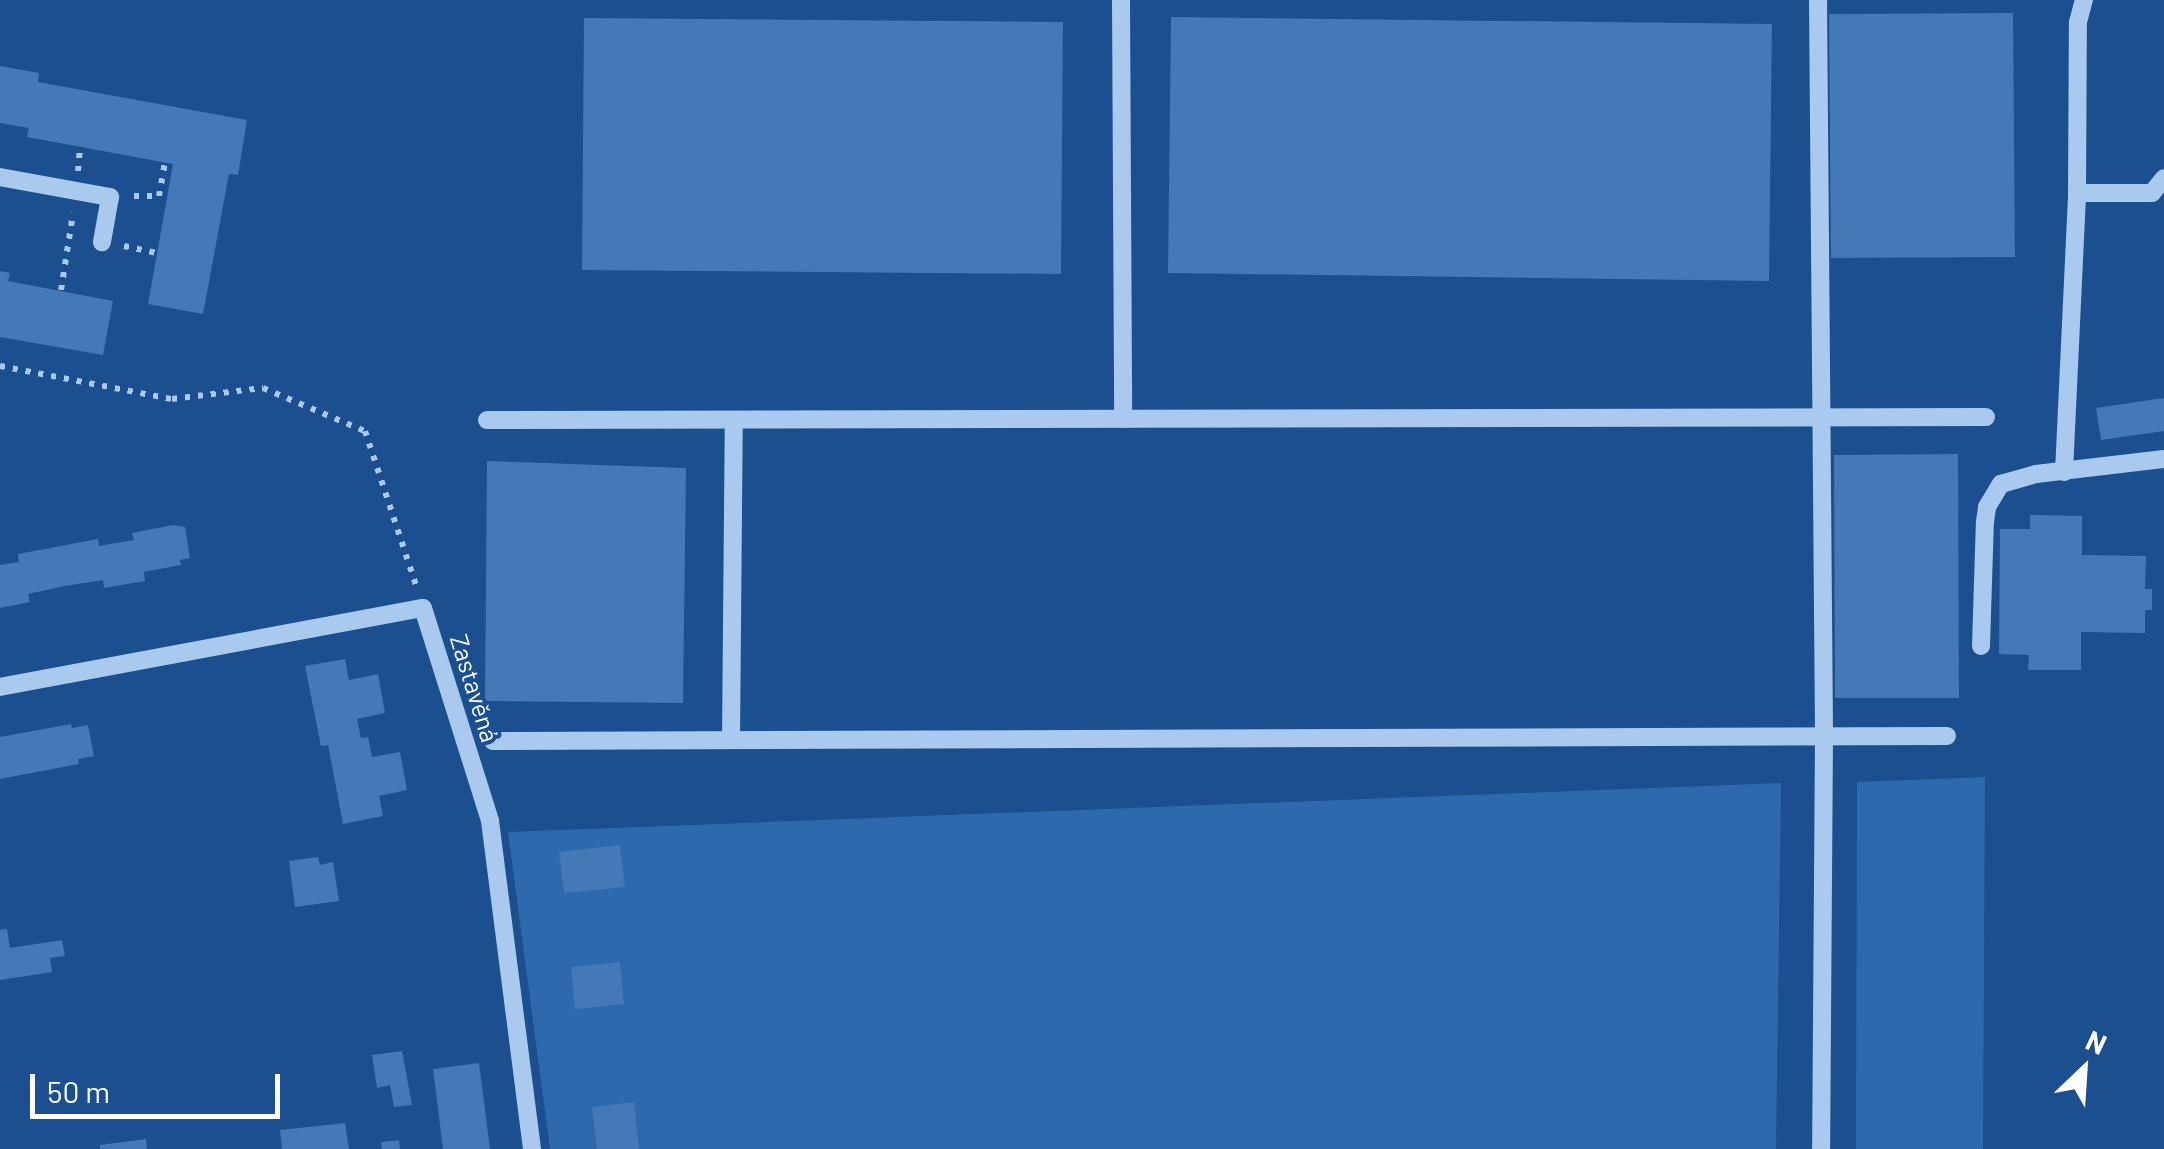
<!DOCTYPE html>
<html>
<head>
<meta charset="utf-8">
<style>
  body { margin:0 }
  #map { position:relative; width:2164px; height:1149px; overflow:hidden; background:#1b4f8f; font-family:Barlow,sans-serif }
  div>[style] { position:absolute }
  .green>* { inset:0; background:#2e69ad }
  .building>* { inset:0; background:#4478b7 }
  .path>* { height:6px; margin-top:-3px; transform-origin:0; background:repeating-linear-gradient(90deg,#a9c9ee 0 5px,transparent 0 13px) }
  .minor>* { height:18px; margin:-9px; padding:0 9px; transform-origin:9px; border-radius:9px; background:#a9c9ee }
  span { translate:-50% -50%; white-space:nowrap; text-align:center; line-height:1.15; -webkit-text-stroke:8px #1b4f8f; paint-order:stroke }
  .street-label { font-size:25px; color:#fff }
  .north { position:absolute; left:2034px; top:1019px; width:100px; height:100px; -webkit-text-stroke:8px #1b4f8f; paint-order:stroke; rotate:25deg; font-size:28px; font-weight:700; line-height:40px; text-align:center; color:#fff }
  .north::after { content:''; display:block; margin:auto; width:35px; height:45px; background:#fff; clip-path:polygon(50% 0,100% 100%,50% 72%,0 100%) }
  .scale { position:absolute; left:30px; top:1074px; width:250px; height:45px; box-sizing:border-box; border:5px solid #fff; border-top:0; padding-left:12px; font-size:30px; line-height:35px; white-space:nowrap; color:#fff; -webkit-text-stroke:8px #1b4f8f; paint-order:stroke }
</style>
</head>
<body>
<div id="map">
  <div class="green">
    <i style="clip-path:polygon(1985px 777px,1983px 1149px,1856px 1149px,1857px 782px)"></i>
    <i style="clip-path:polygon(1781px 783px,1776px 1149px,550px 1149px,508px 832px)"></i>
  </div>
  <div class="building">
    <i style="clip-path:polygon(2013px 13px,2015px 257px,1831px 258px,1829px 14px)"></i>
    <i style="clip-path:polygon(1171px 17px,1772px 24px,1769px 281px,1168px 273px)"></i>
    <i style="clip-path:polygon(584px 18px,1063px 22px,1061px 274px,582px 270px)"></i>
    <i style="clip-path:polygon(0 66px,39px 73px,38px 82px,247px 120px,238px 175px,229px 174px,203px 314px,148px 304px,173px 164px,27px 137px,29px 128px,0 123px)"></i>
    <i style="clip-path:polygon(0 271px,10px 273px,8px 281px,113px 301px,103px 355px,0 337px)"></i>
    <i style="clip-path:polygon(2164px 398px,2164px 431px,2101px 440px,2096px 408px)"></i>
    <i style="clip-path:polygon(1958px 454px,1959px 698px,1835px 698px,1834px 455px)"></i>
    <i style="clip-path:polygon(487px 461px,686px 468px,683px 703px,485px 701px)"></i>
    <i style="clip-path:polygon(2030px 515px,2082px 516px,2082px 555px,2146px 556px,2145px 589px,2152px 589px,2152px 610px,2145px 610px,2145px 633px,2081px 632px,2081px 670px,2028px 670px,2029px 655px,1999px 654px,2000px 529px,2030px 529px)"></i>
    <i style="clip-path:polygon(173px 525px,185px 527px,190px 558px,180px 560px,181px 565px,144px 572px,145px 581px,104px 588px,103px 580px,65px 586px,28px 594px,30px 602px,0 608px,0 565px,19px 562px,18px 554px,98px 539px,99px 546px,134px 540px,132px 533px)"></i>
    <i style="clip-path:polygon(345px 659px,349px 680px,378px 674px,385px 713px,357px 719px,361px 738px,368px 737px,372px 757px,400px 752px,407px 790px,379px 796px,383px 816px,343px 824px,328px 745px,321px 746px,305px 666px)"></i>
    <i style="clip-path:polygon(71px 724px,72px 728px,88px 725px,94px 756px,78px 759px,79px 764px,0 779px,0 737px)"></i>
    <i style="clip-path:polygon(620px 845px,625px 887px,564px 893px,559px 852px)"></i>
    <i style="clip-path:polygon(318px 857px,320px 865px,333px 862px,339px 901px,295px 907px,289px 861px)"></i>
    <i style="clip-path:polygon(7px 929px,10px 948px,62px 940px,65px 956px,50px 958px,52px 972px,0 980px,0 930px)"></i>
    <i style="clip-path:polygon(620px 962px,624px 1004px,575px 1009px,571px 967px)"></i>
    <i style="clip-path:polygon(402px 1051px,412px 1105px,394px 1107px,390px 1085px,377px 1088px,372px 1055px)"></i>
    <i style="clip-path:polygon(479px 1063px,490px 1149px,443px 1149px,433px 1069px)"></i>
    <i style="clip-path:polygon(634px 1102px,639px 1149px,597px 1149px,592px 1107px)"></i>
    <i style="clip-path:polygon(345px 1123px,349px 1149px,282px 1149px,280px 1130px)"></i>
    <i style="clip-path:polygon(146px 1139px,147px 1149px,100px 1149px,100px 1145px)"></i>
    <i style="clip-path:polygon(399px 1140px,400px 1149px,382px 1149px,381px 1142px)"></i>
  </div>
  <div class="path">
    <i style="left:78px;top:171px;width:24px;rotate:-85deg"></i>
    <i style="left:134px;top:196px;width:25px"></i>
    <i style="left:159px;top:196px;width:35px;rotate:-80deg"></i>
    <i style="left:124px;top:246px;width:34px;rotate:12deg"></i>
    <i style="left:61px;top:290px;width:78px;rotate:-81.1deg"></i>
    <i style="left:0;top:366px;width:175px;rotate:10.9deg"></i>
    <i style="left:172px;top:399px;width:92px;rotate:-6.9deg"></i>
    <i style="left:263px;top:388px;width:111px;rotate:22.9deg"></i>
    <i style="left:365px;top:431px;width:165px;rotate:71.7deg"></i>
  </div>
  <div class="minor">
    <i style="left:1121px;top:0;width:419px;rotate:89.7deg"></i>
    <i style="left:1818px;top:0;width:736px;rotate:89.53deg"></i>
    <i style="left:1824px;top:736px;width:413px;rotate:90.4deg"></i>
    <i style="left:0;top:177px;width:112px;rotate:10.3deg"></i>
    <i style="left:110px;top:197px;width:46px;rotate:100.1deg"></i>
    <i style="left:2077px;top:193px;width:75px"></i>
    <i style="left:2152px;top:193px;width:19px;rotate:-51deg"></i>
    <i style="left:487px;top:420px;width:1499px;rotate:-0.11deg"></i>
    <i style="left:2064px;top:472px;width:279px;rotate:-87.3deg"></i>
    <i style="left:2077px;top:193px;width:171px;rotate:-89.7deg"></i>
    <i style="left:2078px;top:22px;width:23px;rotate:-75deg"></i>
    <i style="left:1981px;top:646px;width:124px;rotate:-88.2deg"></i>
    <i style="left:1985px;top:522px;width:15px;rotate:-82deg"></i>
    <i style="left:1987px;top:507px;width:27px;rotate:-59deg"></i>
    <i style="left:2001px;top:484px;width:36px;rotate:-16deg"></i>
    <i style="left:2036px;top:474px;width:129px;rotate:-6.7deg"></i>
    <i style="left:0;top:687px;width:430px;rotate:-10.6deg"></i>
    <i style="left:423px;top:608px;width:223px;rotate:72.5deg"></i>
    <i style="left:490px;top:821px;width:331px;rotate:82.7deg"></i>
    <i style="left:731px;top:740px;width:319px;rotate:-89.5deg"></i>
    <i style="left:493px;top:741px;width:1454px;rotate:-0.2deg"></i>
  </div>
  <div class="street-label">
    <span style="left:475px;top:688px;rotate:73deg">Zastavěná</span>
  </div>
  <div class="north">N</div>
  <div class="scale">50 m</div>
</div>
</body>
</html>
